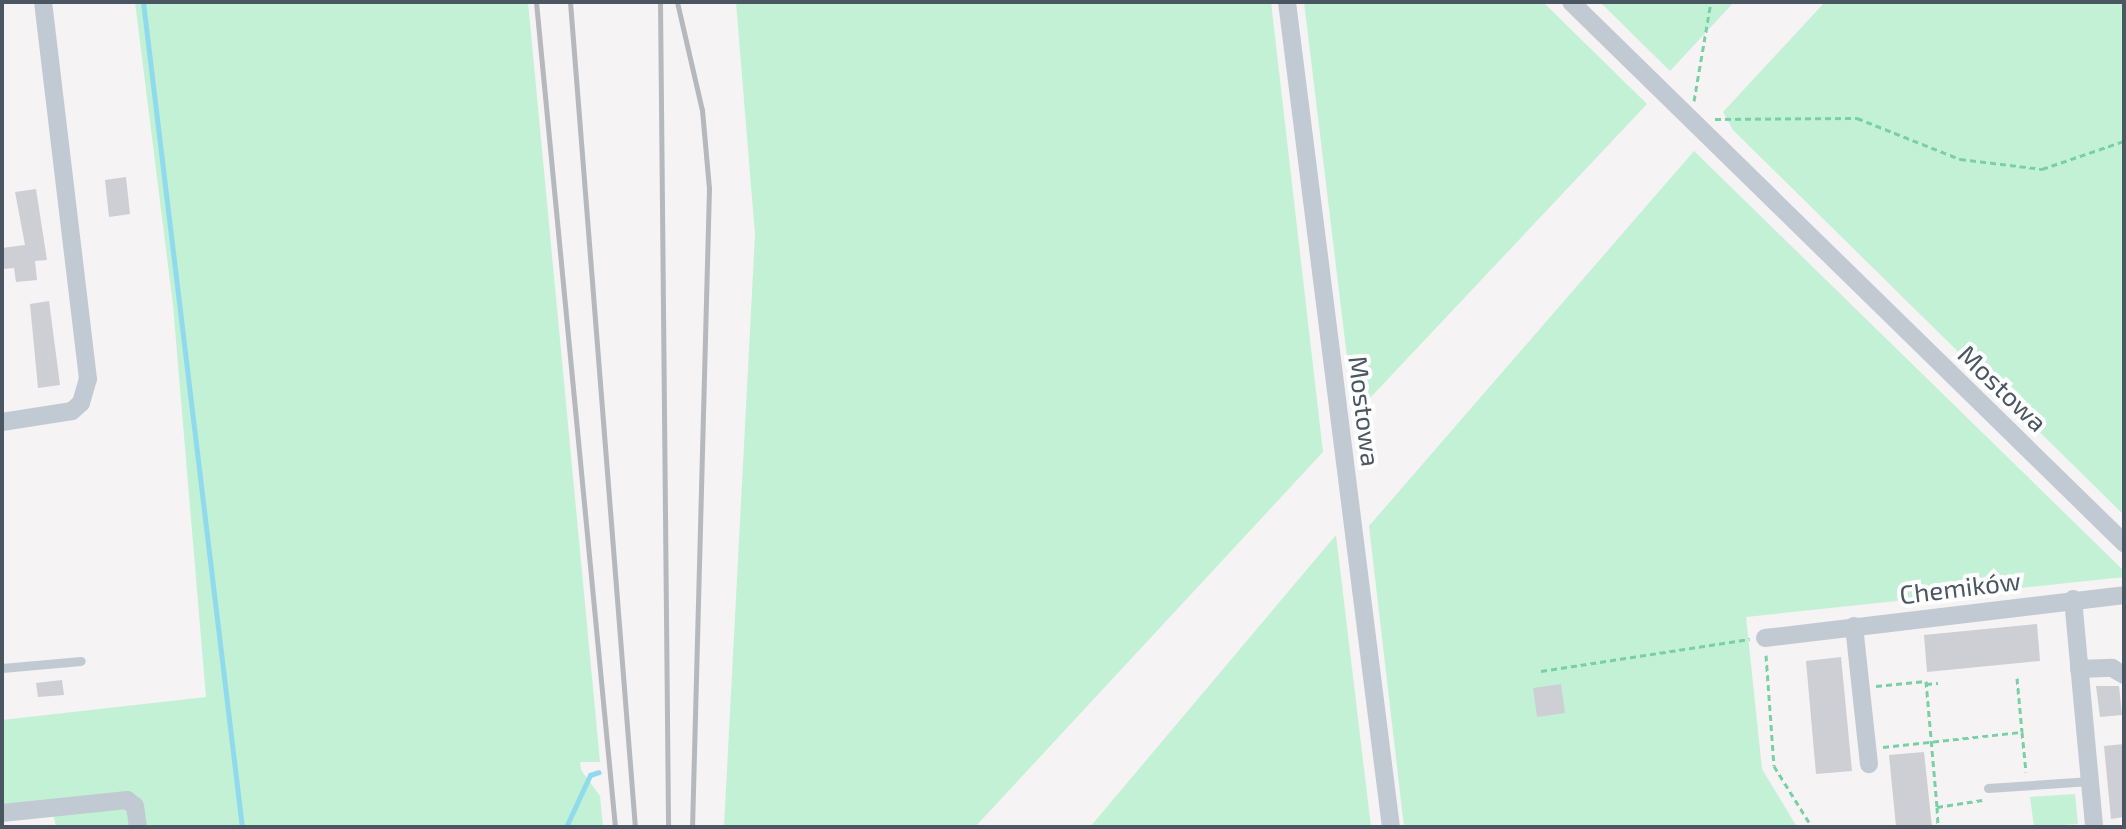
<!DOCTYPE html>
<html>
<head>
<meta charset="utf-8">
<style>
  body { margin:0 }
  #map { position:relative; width:2126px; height:829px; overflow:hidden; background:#f5f3f3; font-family:"Exo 2",sans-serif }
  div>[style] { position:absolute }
  .green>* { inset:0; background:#c3f1d5 }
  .stream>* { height:5px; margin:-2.5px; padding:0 2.5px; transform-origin:2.5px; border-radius:2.5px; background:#90daee }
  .building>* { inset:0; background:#cdcfd5 }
  .path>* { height:3px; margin-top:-1.5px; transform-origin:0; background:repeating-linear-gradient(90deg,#7ad0a6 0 6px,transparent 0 10px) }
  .service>* { height:9px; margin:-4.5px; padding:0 4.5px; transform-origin:4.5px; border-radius:4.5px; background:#c1cad2 }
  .minor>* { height:18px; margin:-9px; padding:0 9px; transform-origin:9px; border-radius:9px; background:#c1cad2 }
  .rail>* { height:5px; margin:-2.5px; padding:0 2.5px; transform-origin:2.5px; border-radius:2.5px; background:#b5b8bd }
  span { translate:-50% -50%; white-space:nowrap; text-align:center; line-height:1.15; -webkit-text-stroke:8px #fff; paint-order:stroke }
  .street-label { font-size:26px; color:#4a5661 }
  .frame { position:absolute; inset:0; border:4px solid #4a5661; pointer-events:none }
</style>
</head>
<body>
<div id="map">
  <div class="green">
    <i style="clip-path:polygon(135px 2px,528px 2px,600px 762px,580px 762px,581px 770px,600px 796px,603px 827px,144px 827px,141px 803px,2px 807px,2px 720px,206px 697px,173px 305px)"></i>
    <i style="clip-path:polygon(736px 2px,1271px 2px,1323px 452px,975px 827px,724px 827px,755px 235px)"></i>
    <i style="clip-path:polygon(1304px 2px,1543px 2px,1647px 104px,1354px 415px)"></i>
    <i style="clip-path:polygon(1600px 2px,1734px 2px,1670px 71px)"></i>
    <i style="clip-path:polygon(1825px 2px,2124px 2px,2124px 515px,1733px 130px,1723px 112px)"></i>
    <i style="clip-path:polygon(1694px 151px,2124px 571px,2124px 577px,1746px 617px,1762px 769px,1797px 827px,1404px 827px,1369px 526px)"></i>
    <i style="clip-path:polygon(1336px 535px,1371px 827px,1090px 827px)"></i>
    <i style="clip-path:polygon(2075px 794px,2078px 824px,2034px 827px,2030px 797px)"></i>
    <i style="clip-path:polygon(112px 807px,127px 809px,130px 827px,56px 827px,53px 814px)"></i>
  </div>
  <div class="stream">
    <i style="left:143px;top:2px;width:831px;rotate:83.16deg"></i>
    <i style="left:566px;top:827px;width:57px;rotate:-65.2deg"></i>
    <i style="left:590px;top:775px;width:9px;rotate:-18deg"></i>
  </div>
  <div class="building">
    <i style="clip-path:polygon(126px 177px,130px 214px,109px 217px,105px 180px)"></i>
    <i style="clip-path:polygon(36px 189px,47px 260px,35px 261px,37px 280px,16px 282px,14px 268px,3px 269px,2px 248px,25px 245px,15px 192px)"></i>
    <i style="clip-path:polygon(49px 301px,60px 385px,38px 388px,30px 304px)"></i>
    <i style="clip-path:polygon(2037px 624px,2040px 661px,1927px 672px,1924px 635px)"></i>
    <i style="clip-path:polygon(1841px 657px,1852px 771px,1816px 774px,1806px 661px)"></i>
    <i style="clip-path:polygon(62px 680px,64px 695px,38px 697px,36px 683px)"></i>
    <i style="clip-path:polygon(1561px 684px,1565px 713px,1537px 717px,1533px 688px)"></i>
    <i style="clip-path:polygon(2096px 686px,2119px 686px,2122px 715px,2100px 717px)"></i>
    <i style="clip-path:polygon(2124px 744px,2124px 817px,2111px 819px,2104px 746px)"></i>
    <i style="clip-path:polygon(1924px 752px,1932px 827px,1896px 827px,1889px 755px)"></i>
  </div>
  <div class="path">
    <i style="left:1694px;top:101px;width:100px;rotate:-80.3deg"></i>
    <i style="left:1715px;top:119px;width:142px;rotate:-0.4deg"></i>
    <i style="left:1857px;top:118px;width:111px;rotate:21.7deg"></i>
    <i style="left:1960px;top:159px;width:83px;rotate:7deg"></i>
    <i style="left:2042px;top:169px;width:87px;rotate:-18.9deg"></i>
    <i style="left:1766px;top:655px;width:111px;rotate:85.9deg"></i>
    <i style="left:1774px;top:766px;width:72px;rotate:58.1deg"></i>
    <i style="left:1541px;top:671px;width:211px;rotate:-8.7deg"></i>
    <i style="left:2017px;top:678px;width:54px;rotate:84.7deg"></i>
    <i style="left:1926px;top:684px;width:12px;rotate:-5deg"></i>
    <i style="left:1876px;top:686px;width:50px;rotate:-5.7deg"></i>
    <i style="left:1926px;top:681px;width:126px;rotate:85deg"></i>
    <i style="left:1937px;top:807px;width:46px;rotate:-8.8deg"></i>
    <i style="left:1883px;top:747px;width:140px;rotate:-6.2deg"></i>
    <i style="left:2022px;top:732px;width:40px;rotate:84.3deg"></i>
    <i style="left:1937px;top:807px;width:20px;rotate:87deg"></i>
  </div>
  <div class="service">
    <i style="left:2px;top:668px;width:79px;rotate:-5.1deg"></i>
    <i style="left:1988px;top:788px;width:102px;rotate:-3.9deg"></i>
  </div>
  <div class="minor">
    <i style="left:1287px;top:2px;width:832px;rotate:82.82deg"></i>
    <i style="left:1571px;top:2px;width:774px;rotate:44.37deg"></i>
    <i style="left:2px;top:422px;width:71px;rotate:-8.9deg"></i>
    <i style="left:72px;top:411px;width:12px;rotate:-42deg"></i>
    <i style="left:81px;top:403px;width:25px;rotate:-74deg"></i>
    <i style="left:88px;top:379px;width:380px;rotate:-96.8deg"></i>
    <i style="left:2073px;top:599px;width:229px;rotate:84.7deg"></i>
    <i style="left:1854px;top:626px;width:139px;rotate:83.8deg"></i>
    <i style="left:1765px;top:638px;width:362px;rotate:-6.8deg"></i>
    <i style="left:2079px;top:669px;width:33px;rotate:-2deg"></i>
    <i style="left:2112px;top:668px;width:14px;rotate:30deg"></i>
    <i style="left:2px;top:813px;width:126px;rotate:-5.9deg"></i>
    <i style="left:127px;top:800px;width:10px;rotate:37deg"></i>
    <i style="left:135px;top:806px;width:21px;rotate:82deg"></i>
  </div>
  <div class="rail">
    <i style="left:536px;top:2px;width:829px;rotate:84.53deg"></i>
    <i style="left:570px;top:2px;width:828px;rotate:85.5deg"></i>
    <i style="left:660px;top:2px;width:825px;rotate:89.44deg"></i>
    <i style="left:677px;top:2px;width:111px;rotate:77deg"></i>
    <i style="left:702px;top:110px;width:78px;rotate:84.9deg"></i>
    <i style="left:709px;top:188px;width:639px;rotate:91.52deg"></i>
  </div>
  <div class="street-label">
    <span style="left:2003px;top:388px;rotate:44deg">Mostowa</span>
    <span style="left:1365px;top:411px;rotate:83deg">Mostowa</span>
    <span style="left:1960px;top:587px;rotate:-7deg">Chemików</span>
  </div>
  <div class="frame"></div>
</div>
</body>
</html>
